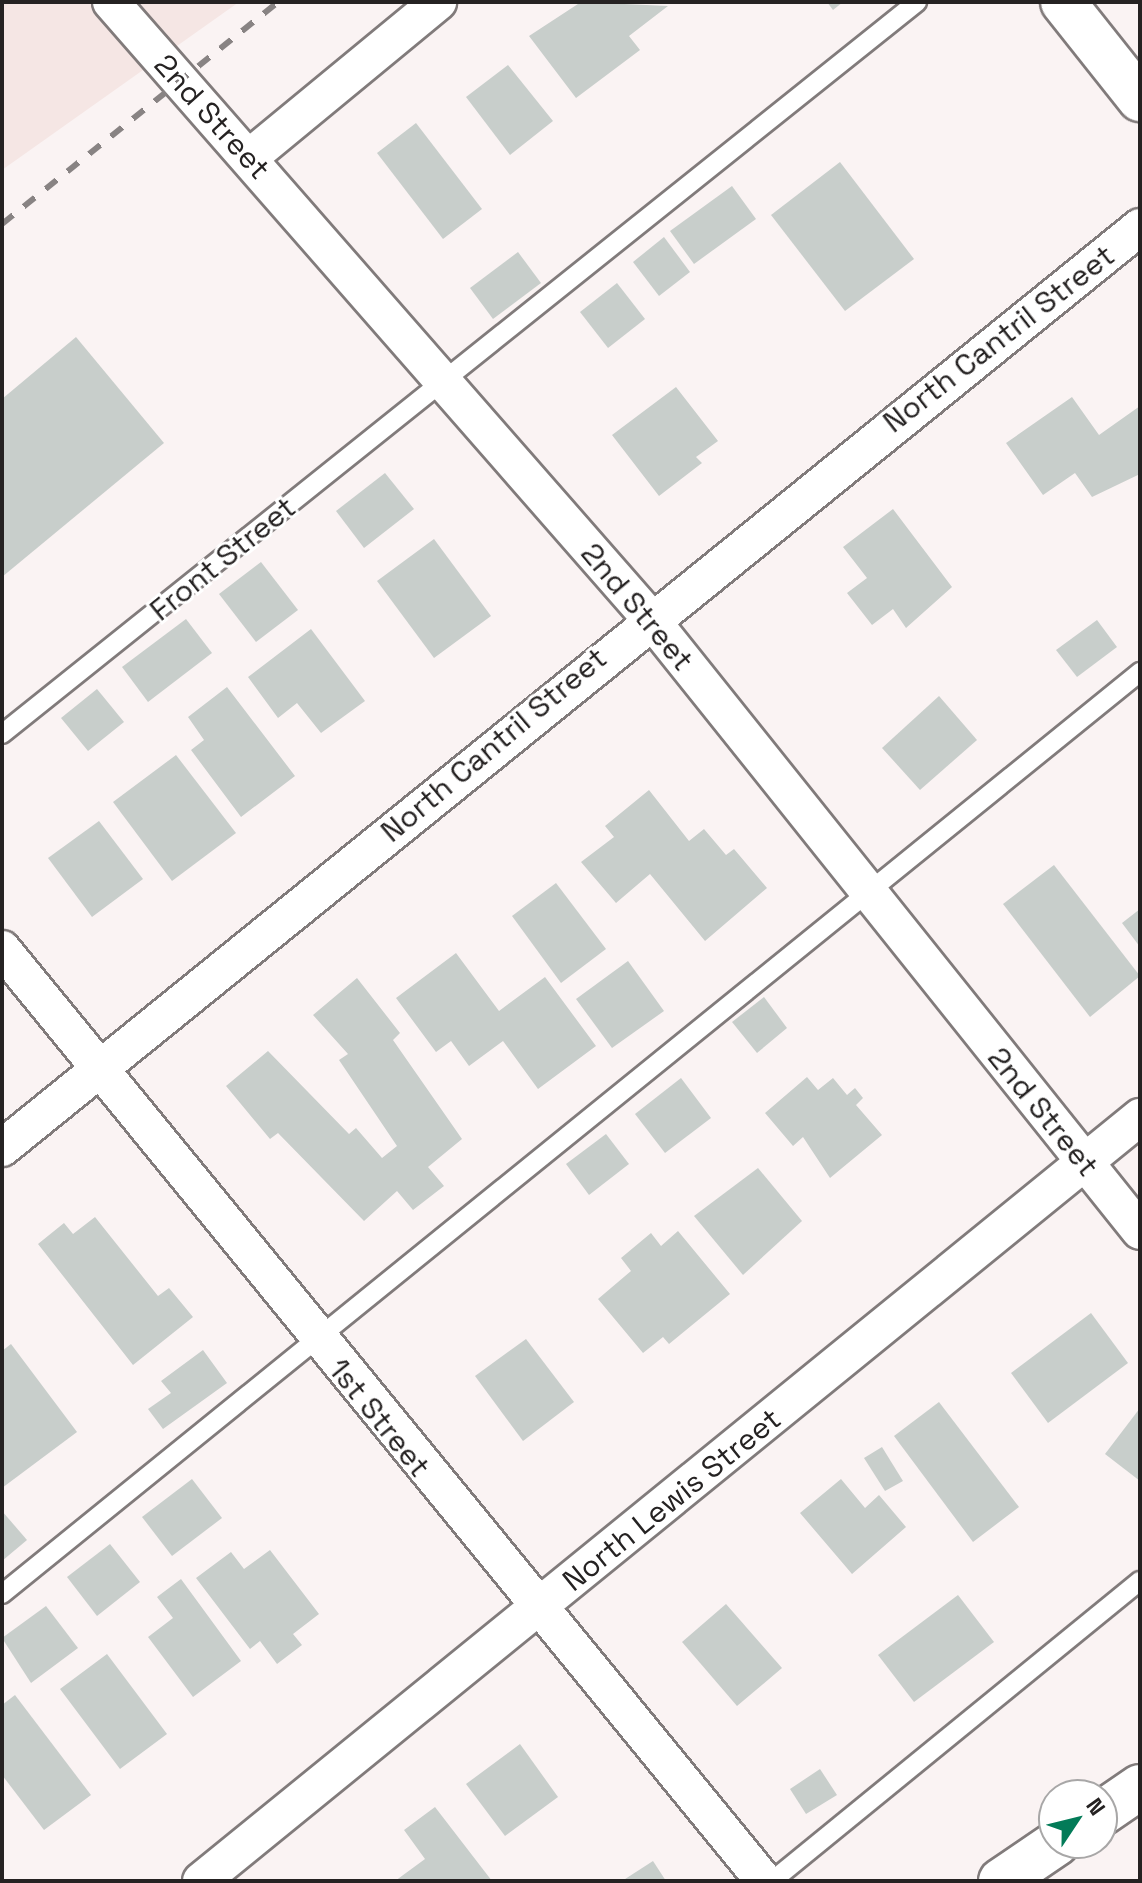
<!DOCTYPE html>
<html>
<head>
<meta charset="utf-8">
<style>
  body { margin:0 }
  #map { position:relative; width:1142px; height:1883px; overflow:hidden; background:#faf3f3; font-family:"Space Grotesk",sans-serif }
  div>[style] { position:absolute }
  .built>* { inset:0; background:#f5e6e4 }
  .building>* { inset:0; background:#c8cecb }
  .roads { filter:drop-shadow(2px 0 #817b7b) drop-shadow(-2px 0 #817b7b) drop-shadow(0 2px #817b7b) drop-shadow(0 -2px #817b7b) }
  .service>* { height:18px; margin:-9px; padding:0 9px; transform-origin:9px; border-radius:9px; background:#fff }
  .minor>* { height:36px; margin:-18px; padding:0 18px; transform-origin:18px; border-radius:18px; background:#fff }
  .tertiary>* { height:44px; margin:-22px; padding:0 22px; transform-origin:22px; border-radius:22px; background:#fff }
  .rail>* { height:6px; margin-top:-3px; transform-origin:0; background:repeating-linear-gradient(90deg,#888383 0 14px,transparent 0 28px) }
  span { translate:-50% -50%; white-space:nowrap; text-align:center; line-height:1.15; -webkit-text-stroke:6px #fff; paint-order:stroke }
  .street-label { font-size:30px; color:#252222 }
  .frame { position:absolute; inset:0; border:4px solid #252222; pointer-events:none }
  .north { position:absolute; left:1038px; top:1779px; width:80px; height:80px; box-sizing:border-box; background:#fff; border:2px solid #a8a7a7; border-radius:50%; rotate:55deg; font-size:22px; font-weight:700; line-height:32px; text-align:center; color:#252222 }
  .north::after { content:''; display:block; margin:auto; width:28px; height:36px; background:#037b58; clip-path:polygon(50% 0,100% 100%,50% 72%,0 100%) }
</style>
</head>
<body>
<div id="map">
  <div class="built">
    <i style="clip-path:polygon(2px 2px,239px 2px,2px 170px)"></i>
  </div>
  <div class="building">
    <i style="clip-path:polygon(581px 2px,668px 6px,629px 36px,640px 50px,576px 98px,529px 36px)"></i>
    <i style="clip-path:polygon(827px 2px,843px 2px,833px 10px)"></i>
    <i style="clip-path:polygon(508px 65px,553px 121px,510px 155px,466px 97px)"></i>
    <i style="clip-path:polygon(416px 123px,482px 209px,443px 239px,377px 153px)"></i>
    <i style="clip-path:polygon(840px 162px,914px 259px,845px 311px,771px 215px)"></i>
    <i style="clip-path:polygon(732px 186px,756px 219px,694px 264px,670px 231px)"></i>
    <i style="clip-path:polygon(664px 237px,690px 272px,659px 296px,633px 262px)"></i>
    <i style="clip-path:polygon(518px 252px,541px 283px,493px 319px,470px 288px)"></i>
    <i style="clip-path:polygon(617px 283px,645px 319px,608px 348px,580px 312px)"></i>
    <i style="clip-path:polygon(76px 337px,164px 443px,2px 577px,2px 399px)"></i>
    <i style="clip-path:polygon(676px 387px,718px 441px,696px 457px,702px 463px,659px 496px,612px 435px)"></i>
    <i style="clip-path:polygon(1072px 397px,1099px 435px,1140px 406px,1140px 474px,1092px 497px,1075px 473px,1043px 495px,1006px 443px)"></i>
    <i style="clip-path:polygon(385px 473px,414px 509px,364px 548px,336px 511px)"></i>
    <i style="clip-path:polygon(893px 509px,952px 587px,906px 628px,893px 609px,872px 625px,847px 593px,867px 578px,843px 547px)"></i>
    <i style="clip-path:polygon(434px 539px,491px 616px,434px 658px,377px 581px)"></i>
    <i style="clip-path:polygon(261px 562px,298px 610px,256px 642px,219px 594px)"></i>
    <i style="clip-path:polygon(186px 619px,212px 653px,148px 702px,122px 667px)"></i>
    <i style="clip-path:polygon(1097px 620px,1117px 647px,1077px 677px,1056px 650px)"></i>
    <i style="clip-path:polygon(311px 629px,365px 701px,321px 733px,297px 703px,278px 718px,248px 677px)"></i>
    <i style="clip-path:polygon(227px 687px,295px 776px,241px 817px,191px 750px,204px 740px,188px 717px)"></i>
    <i style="clip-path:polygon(97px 689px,124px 722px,88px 751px,61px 718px)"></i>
    <i style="clip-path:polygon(939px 696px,977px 740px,920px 790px,882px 748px)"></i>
    <i style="clip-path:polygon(176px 755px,236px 833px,172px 881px,113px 802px)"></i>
    <i style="clip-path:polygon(649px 790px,689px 841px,704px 829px,726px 855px,734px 849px,767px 888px,705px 941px,650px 874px,616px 903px,581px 862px,614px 837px,605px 826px)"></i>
    <i style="clip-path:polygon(99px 821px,143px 879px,92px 917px,48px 858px)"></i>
    <i style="clip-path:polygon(1054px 865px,1140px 976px,1090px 1017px,1003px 904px)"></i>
    <i style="clip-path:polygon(556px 883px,606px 949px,561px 983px,512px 916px)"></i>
    <i style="clip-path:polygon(1140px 909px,1140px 947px,1122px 923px)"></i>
    <i style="clip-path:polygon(456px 953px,499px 1011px,545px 977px,596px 1046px,538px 1089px,503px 1041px,469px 1066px,451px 1041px,436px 1052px,396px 998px)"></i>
    <i style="clip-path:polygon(628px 961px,664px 1011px,612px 1048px,576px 999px)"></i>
    <i style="clip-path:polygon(357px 978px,400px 1033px,393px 1040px,462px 1139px,428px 1167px,444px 1186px,413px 1210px,397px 1191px,364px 1221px,278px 1133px,270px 1139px,226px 1086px,268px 1051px,349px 1134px,356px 1128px,382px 1158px,397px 1146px,339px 1060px,348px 1054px,313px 1015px)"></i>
    <i style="clip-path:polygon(764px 997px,787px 1028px,757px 1053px,732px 1022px)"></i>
    <i style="clip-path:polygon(807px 1077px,818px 1090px,833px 1078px,847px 1095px,855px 1088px,863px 1098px,856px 1105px,882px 1135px,830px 1178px,803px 1137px,793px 1146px,765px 1113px)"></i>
    <i style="clip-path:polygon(681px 1078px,711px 1118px,665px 1153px,635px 1114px)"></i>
    <i style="clip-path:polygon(606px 1134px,629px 1164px,589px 1195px,566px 1164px)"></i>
    <i style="clip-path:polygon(758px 1168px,802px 1221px,743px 1275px,694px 1216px)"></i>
    <i style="clip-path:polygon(95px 1217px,158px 1296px,169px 1288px,193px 1317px,133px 1365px,38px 1244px,64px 1223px,73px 1234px)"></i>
    <i style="clip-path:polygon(678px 1231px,730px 1294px,669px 1344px,663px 1337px,643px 1353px,598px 1299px,631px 1271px,621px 1258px,651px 1233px,661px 1246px)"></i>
    <i style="clip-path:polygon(1091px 1313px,1128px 1363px,1048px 1423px,1011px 1373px)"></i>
    <i style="clip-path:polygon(526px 1339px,574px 1402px,523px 1441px,475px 1376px)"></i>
    <i style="clip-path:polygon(11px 1344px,77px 1432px,2px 1488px,2px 1351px)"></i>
    <i style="clip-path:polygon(203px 1350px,227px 1383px,163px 1429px,148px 1409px,171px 1393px,161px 1381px)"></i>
    <i style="clip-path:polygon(939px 1402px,1019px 1507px,973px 1542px,894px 1436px)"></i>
    <i style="clip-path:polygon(1140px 1408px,1140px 1481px,1105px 1454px)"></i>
    <i style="clip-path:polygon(882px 1447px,903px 1481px,885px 1491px,864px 1458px)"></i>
    <i style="clip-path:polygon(192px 1479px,222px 1518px,172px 1556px,142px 1517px)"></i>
    <i style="clip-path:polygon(841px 1479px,865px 1508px,879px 1495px,906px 1527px,852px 1574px,800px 1513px)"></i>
    <i style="clip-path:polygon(2px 1511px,27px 1540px,2px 1561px)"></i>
    <i style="clip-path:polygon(110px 1544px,140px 1582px,97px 1616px,67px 1577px)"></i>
    <i style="clip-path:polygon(270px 1550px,319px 1614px,293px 1634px,302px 1645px,277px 1664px,260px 1641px,250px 1649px,196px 1578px,231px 1552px,244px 1569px)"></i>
    <i style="clip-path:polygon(181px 1579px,241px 1661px,193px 1697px,148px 1637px,173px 1618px,157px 1597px)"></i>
    <i style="clip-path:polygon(958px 1595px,994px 1642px,914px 1702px,878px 1655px)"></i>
    <i style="clip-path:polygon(726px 1604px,782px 1668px,737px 1706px,682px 1642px)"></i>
    <i style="clip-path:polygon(46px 1606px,78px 1648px,31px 1683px,2px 1638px)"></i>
    <i style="clip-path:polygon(107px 1654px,167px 1734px,120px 1769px,60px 1689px)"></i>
    <i style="clip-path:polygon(15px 1695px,91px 1795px,44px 1830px,2px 1775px,2px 1705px)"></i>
    <i style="clip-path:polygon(520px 1744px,558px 1797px,505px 1836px,466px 1784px)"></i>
    <i style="clip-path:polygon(820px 1769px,837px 1795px,806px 1814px,790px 1789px)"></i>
    <i style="clip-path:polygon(435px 1807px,492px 1881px,395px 1881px,425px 1859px,404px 1830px)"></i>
    <i style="clip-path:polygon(653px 1861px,666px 1881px,622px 1881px)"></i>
  </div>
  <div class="roads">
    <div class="service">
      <i style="left:2px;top:734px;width:1172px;rotate:-38.66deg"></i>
      <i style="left:2px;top:1594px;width:1465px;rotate:-39.01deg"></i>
      <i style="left:772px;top:1881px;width:475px;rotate:-39.2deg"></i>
    </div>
    <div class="minor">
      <i style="left:111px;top:2px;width:817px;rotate:48.82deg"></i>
      <i style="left:649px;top:617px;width:786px;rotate:51.35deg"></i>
      <i style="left:250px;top:157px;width:244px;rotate:-39.5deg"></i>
      <i style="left:2px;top:949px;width:1204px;rotate:50.73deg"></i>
      <i style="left:2px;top:1148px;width:1464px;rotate:-38.98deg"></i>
      <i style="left:201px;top:1881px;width:1211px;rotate:-39.13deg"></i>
    </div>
    <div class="tertiary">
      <i style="left:1063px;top:2px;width:124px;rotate:51.6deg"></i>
      <i style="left:1102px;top:1813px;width:46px;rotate:-34.4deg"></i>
      <i style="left:1001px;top:1881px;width:68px;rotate:-34.2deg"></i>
    </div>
  </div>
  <div class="rail">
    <i style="left:2px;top:224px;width:354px;rotate:-38.8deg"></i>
  </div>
  <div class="street-label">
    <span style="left:212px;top:117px;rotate:48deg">2nd Street</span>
    <span style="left:999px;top:339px;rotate:-38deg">North Cantril Street</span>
    <span style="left:223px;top:559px;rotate:-39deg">Front Street</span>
    <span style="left:637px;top:607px;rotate:50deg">2nd Street</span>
    <span style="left:494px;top:745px;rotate:-40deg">North Cantril Street</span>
    <span style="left:1043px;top:1112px;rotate:51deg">2nd Street</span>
    <span style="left:379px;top:1418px;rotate:51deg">1st Street</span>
    <span style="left:672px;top:1500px;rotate:-39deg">North Lewis Street</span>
  </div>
  <div class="frame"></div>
  <div class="north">N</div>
</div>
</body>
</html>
